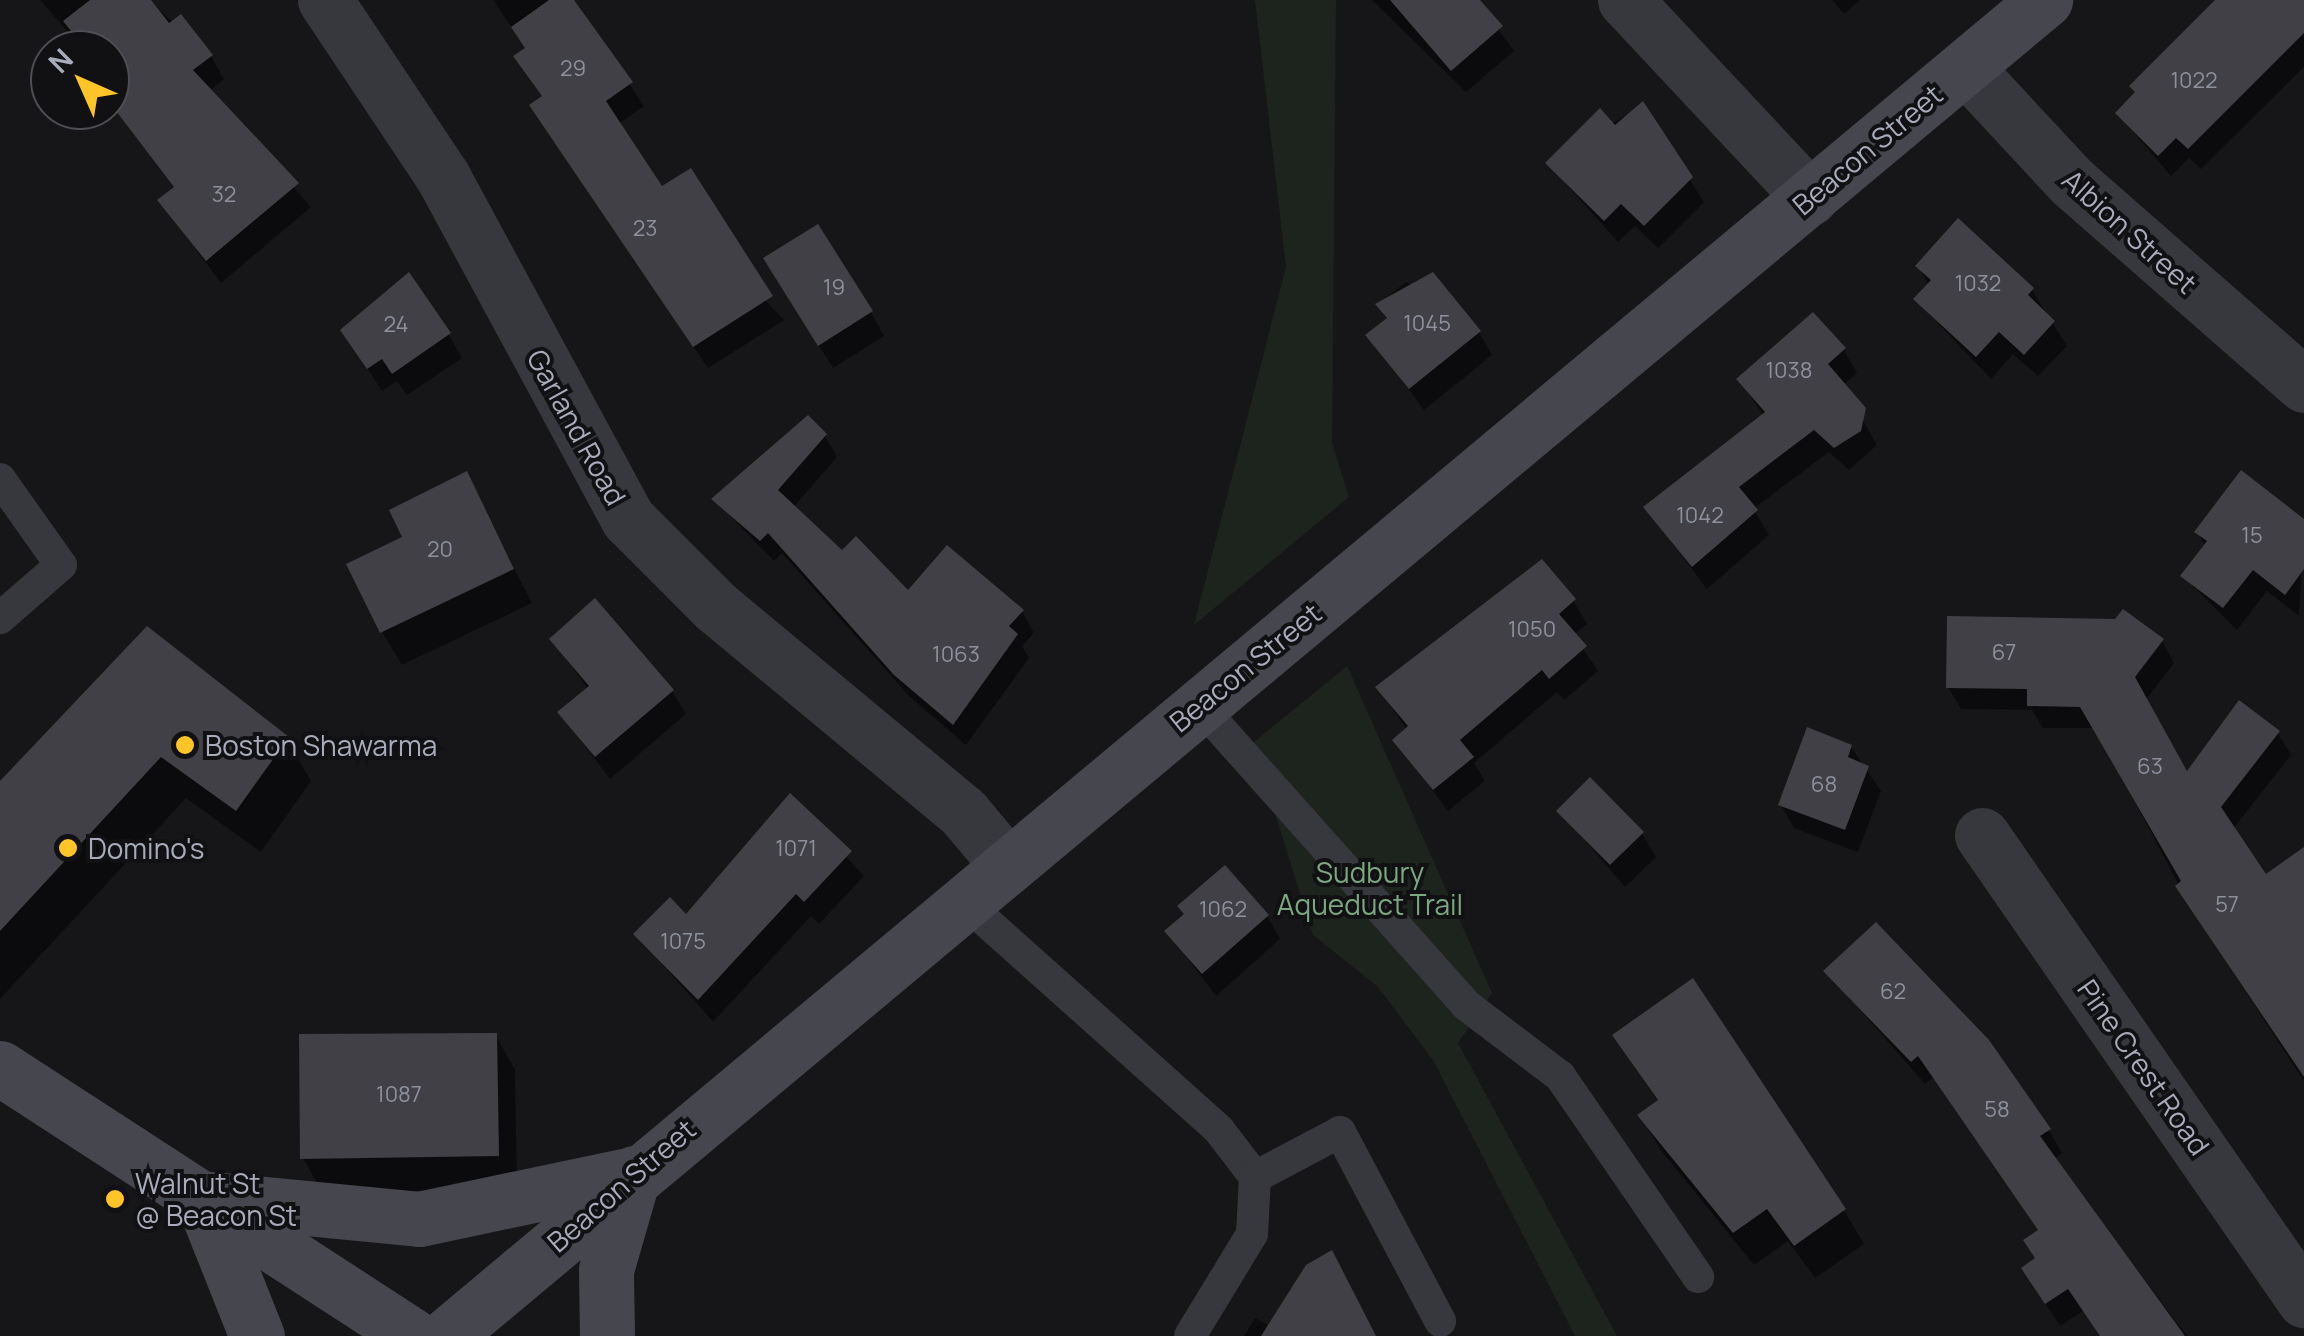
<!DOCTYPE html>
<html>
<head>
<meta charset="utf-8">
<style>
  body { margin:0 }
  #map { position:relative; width:2304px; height:1336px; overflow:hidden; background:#161619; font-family:Manrope,sans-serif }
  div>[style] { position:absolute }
  .green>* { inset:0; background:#1c241d }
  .shadow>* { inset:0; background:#0007 }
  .building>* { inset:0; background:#404046 }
  .service>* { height:32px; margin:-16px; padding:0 16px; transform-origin:16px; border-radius:16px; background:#37373e }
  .minor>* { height:55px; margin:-27.5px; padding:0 27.5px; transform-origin:27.5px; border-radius:27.5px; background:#37373e }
  .secondary>* { height:55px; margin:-27.5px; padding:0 27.5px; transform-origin:27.5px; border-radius:27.5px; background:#45464e }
  .dots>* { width:28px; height:28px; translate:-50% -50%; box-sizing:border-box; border:5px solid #111114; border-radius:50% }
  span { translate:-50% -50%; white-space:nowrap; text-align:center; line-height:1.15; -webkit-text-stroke:8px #111114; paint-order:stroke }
  .number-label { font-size:22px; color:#8d909d }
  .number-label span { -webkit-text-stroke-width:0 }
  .street-label { font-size:28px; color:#a7abba }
  .poi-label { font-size:28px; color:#a7abba }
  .left { translate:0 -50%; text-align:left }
  .park-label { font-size:28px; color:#7ca781 }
  .north { position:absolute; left:30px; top:30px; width:100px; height:100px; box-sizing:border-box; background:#111114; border:2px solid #4d4f56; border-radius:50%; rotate:315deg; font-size:28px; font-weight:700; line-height:40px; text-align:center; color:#a7abba }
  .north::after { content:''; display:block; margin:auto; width:35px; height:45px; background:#ffc428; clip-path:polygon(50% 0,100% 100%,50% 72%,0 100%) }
</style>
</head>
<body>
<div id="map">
  <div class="green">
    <i style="clip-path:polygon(1255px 0,1336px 0,1332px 443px,1349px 497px,1194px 625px,1286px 267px)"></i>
    <i style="clip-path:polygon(1347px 666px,1492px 993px,1458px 1043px,1617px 1336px,1575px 1336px,1433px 1060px,1378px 987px,1313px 935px,1253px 743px)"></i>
  </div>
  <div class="shadow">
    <i style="clip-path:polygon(40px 0,148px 0,211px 56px,224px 79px,209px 91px,311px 207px,221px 283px,160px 201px,176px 188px,110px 87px,110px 50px,84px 50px)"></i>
    <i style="clip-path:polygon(493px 0,573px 0,644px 106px,618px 124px,661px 190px,784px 320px,708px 368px,545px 128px,543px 98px,517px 57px,527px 50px)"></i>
    <i style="clip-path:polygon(1372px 0,1477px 0,1514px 51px,1466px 92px)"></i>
    <i style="clip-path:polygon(1832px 0,1860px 0,1844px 14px)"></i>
    <i style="clip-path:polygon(2238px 0,2304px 0,2304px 67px,2201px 169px,2189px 158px,2171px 176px,2118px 114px)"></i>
    <i style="clip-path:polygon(1642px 105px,1704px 202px,1658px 248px,1635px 226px,1618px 242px,1548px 164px)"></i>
    <i style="clip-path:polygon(1958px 221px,2032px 290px,2067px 346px,2038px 376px,2013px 354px,1991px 379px,1916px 300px,1929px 285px,1918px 267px)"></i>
    <i style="clip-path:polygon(779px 282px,871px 312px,884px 336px,833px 368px)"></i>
    <i style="clip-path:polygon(1406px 282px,1479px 332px,1492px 355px,1424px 410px,1368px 335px,1388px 321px,1378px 304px)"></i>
    <i style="clip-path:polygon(449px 335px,462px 358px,407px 395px,397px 381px,382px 391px,357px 353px)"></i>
    <i style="clip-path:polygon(1844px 350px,1857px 373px,1843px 385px,1877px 445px,1849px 470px,1829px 452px,1753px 509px,1769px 535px,1707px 589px,1646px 508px,1764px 416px,1739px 379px)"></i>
    <i style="clip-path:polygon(825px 436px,837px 457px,793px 508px,842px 554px,908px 594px,1022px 611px,1034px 633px,1022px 646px,1029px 658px,966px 745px,909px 696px,782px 553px,774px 561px,714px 499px)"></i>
    <i style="clip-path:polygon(466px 475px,532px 603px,402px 665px,382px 632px,405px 538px)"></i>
    <i style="clip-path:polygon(2304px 522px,2299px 616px,2267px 591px,2237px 630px,2183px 576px,2206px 547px,2197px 532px)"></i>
    <i style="clip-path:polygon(1573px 600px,1587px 624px,1574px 635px,1598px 671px,1564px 700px,1557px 692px,1474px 763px,1485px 781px,1448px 811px,1395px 740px,1407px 730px,1378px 687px)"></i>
    <i style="clip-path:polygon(148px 630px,287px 739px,311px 781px,261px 852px,186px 798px,0 999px,0 785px)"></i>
    <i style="clip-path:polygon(552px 639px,672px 691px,686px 714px,610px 779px,560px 713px,588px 689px)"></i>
    <i style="clip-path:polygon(2162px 641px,2174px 663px,2145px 701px,2187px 775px,2278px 733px,2291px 755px,2233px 829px,2265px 877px,2304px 850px,2304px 1081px,2191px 908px,2096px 728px,2043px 728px,2032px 710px,1961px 709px,1948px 687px)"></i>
    <i style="clip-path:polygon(1851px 747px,1881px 791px,1858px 852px,1794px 828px,1781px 805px)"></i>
    <i style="clip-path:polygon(790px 796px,864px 876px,819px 924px,811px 916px,713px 1022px,636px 934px,687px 918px)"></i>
    <i style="clip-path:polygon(1560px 811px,1642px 833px,1656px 857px,1625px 887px)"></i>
    <i style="clip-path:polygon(1186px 916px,1267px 916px,1280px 939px,1216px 996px,1167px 931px)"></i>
    <i style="clip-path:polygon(1827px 972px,2049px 1130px,2062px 1153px,2054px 1159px,2187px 1336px,2102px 1336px,2083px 1311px,2060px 1326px,2038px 1292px,2040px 1232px,1933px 1077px,1925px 1084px)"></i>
    <i style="clip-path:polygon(496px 1036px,515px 1070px,517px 1190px,322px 1192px,303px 1158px)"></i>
    <i style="clip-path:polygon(1615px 1036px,1844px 1210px,1864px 1244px,1815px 1278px,1788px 1241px,1754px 1265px,1660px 1149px,1640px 1116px,1659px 1103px)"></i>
    <i style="clip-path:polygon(1255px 1318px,1270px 1326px,1376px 1336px,1244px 1336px)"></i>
  </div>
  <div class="building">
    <i style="clip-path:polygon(90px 0,151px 0,169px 23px,181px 14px,213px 55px,193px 70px,299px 183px,206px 261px,157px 200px,174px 187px,110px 103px,110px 50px,66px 45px,76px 37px,63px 21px)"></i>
    <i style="clip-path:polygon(549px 0,574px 0,633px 82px,606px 101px,662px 186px,691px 168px,773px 296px,693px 347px,529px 105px,542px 96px,513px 56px,525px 48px,511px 27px)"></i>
    <i style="clip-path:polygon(1390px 0,1480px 0,1503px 26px,1451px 71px)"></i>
    <i style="clip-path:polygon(2215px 0,2304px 0,2304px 33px,2188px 149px,2176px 138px,2158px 156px,2115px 113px,2135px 92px,2129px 86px)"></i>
    <i style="clip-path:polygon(1643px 101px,1693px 177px,1644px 226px,1621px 204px,1604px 221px,1545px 163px,1600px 108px,1615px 125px)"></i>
    <i style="clip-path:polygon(1958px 218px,2034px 288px,2028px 295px,2055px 321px,2024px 355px,1999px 332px,1976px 357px,1913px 299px,1931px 280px,1915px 266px)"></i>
    <i style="clip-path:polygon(818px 224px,873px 311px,818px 346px,763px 258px)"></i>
    <i style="clip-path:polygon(409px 272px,451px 333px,392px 374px,382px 359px,367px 369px,340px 330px)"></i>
    <i style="clip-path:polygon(1433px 272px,1481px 331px,1409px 389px,1365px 335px,1387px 318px,1375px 304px)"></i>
    <i style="clip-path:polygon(1813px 312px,1846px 348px,1828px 364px,1866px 408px,1861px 431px,1834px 448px,1814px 430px,1739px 487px,1758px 510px,1692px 567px,1643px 507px,1765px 412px,1736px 379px)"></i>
    <i style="clip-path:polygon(808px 415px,827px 434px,778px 490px,842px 550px,856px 536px,908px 590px,947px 545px,1024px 610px,1009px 626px,1018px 634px,953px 725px,894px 675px,768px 533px,760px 541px,711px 499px)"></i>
    <i style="clip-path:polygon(2241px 470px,2304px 519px,2304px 569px,2285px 595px,2253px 570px,2223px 608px,2180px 576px,2207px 541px,2194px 532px)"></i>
    <i style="clip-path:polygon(467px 471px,514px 569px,380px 633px,346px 564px,402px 537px,389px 510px)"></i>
    <i style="clip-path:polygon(1542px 559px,1576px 599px,1559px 614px,1587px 646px,1549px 679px,1542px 670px,1460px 740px,1474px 757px,1433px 790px,1392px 740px,1408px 726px,1375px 687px)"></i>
    <i style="clip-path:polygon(595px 598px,674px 690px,595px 757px,557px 712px,589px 686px,549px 639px)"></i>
    <i style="clip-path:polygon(2123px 609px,2164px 639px,2135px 677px,2187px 771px,2239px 700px,2280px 731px,2221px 807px,2266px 874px,2304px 847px,2304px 1077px,2175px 886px,2181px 881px,2080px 707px,2027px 706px,2027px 689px,1946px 688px,1947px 616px,2115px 619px)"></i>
    <i style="clip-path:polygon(147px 626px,289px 737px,236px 811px,161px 757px,0 931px,0 781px)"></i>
    <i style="clip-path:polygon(1807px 727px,1852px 745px,1848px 757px,1869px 766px,1845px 830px,1778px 805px)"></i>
    <i style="clip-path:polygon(1590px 777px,1644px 832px,1610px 865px,1556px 811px)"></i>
    <i style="clip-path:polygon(790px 793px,852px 851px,804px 902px,796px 894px,698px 1000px,633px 934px,670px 897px,686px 914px)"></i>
    <i style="clip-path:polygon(1225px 865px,1269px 915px,1202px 974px,1164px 931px,1184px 914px,1177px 906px)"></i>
    <i style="clip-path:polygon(1876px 922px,1989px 1040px,2051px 1129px,2040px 1136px,2185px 1336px,2100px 1336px,2068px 1289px,2045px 1304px,2021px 1268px,2035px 1258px,2023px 1240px,2038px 1230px,1918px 1056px,1911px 1062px,1823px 971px)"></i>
    <i style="clip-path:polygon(1693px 978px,1846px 1209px,1794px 1246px,1767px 1209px,1733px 1233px,1637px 1115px,1658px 1100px,1612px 1035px)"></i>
    <i style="clip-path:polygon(497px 1033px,499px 1156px,300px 1159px,299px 1034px)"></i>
    <i style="clip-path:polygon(1332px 1250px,1376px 1336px,1261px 1336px,1306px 1265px)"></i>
  </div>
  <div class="service">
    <i style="left:0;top:479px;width:105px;rotate:54.7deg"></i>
    <i style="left:61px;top:565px;width:81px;rotate:139deg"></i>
    <i style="left:1199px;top:705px;width:402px;rotate:48.3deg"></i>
    <i style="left:1466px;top:1005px;width:118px;rotate:37.1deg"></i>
    <i style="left:1560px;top:1076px;width:244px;rotate:55.5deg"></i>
    <i style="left:961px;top:899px;width:346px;rotate:41.8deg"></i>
    <i style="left:1219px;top:1130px;width:59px;rotate:52.5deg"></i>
    <i style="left:1255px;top:1177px;width:57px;rotate:93deg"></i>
    <i style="left:1252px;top:1234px;width:119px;rotate:121.3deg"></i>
    <i style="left:1255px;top:1177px;width:96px;rotate:-27.9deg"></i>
    <i style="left:1340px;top:1132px;width:214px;rotate:62.1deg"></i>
  </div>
  <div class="minor">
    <i style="left:325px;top:0;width:213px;rotate:56.3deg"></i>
    <i style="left:443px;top:177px;width:389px;rotate:61.6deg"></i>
    <i style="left:628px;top:519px;width:124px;rotate:45deg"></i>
    <i style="left:716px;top:607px;width:321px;rotate:39.7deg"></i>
    <i style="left:963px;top:812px;width:65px;rotate:50deg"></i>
    <i style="left:1625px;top:0;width:271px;rotate:46.9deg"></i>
    <i style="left:1965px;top:67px;width:157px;rotate:47.1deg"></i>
    <i style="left:2072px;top:182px;width:308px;rotate:41.2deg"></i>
    <i style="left:1982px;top:835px;width:566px;rotate:55.3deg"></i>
  </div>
  <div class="secondary">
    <i style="left:0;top:1068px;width:492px;rotate:33deg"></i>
    <i style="left:202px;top:1198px;width:149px;rotate:68.3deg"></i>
    <i style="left:213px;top:1199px;width:207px;rotate:5.5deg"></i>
    <i style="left:419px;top:1219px;width:213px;rotate:-11.9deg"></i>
    <i style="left:446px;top:1336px;width:2084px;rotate:-39.88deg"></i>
    <i style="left:607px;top:1336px;width:66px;rotate:-90.9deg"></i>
    <i style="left:606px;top:1270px;width:101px;rotate:-73.9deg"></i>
  </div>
  <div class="dots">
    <i style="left:185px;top:745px;background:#ffc428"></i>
    <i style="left:68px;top:848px;background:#ffc428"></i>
    <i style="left:115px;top:1199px;background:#ffc428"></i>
  </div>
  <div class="number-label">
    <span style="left:573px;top:69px">29</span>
    <span style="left:2194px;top:81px">1022</span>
    <span style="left:224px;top:195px">32</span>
    <span style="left:645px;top:229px">23</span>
    <span style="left:1978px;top:284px">1032</span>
    <span style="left:834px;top:288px">19</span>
    <span style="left:1427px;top:324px">1045</span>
    <span style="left:396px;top:325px">24</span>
    <span style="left:1789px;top:371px">1038</span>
    <span style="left:1700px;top:516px">1042</span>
    <span style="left:2252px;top:536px">15</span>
    <span style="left:440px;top:550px">20</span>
    <span style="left:1532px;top:630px">1050</span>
    <span style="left:2004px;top:653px">67</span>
    <span style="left:956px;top:655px">1063</span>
    <span style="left:2150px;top:767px">63</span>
    <span style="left:1824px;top:785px">68</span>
    <span style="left:796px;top:849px">1071</span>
    <span style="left:2227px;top:905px">57</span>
    <span style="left:1223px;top:910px">1062</span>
    <span style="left:683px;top:942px">1075</span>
    <span style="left:1893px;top:992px">62</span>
    <span style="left:399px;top:1095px">1087</span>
    <span style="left:1997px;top:1110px">58</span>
  </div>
  <div class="street-label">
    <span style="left:1867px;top:149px;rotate:-40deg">Beacon Street</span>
    <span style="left:2130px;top:231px;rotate:42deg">Albion Street</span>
    <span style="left:577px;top:427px;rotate:61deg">Garland Road</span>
    <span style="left:1245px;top:667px;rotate:-39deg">Beacon Street</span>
    <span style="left:2144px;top:1067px;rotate:55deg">Pine Crest Road</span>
    <span style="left:621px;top:1185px;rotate:-41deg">Beacon Street</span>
  </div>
  <div class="poi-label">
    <span class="left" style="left:205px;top:745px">Boston Shawarma</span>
    <span class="left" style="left:88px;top:848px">Domino's</span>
    <span class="left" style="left:135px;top:1199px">Walnut St<br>@ Beacon St</span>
  </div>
  <div class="park-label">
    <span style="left:1370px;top:888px">Sudbury<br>Aqueduct Trail</span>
  </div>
  <div class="north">N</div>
</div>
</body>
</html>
